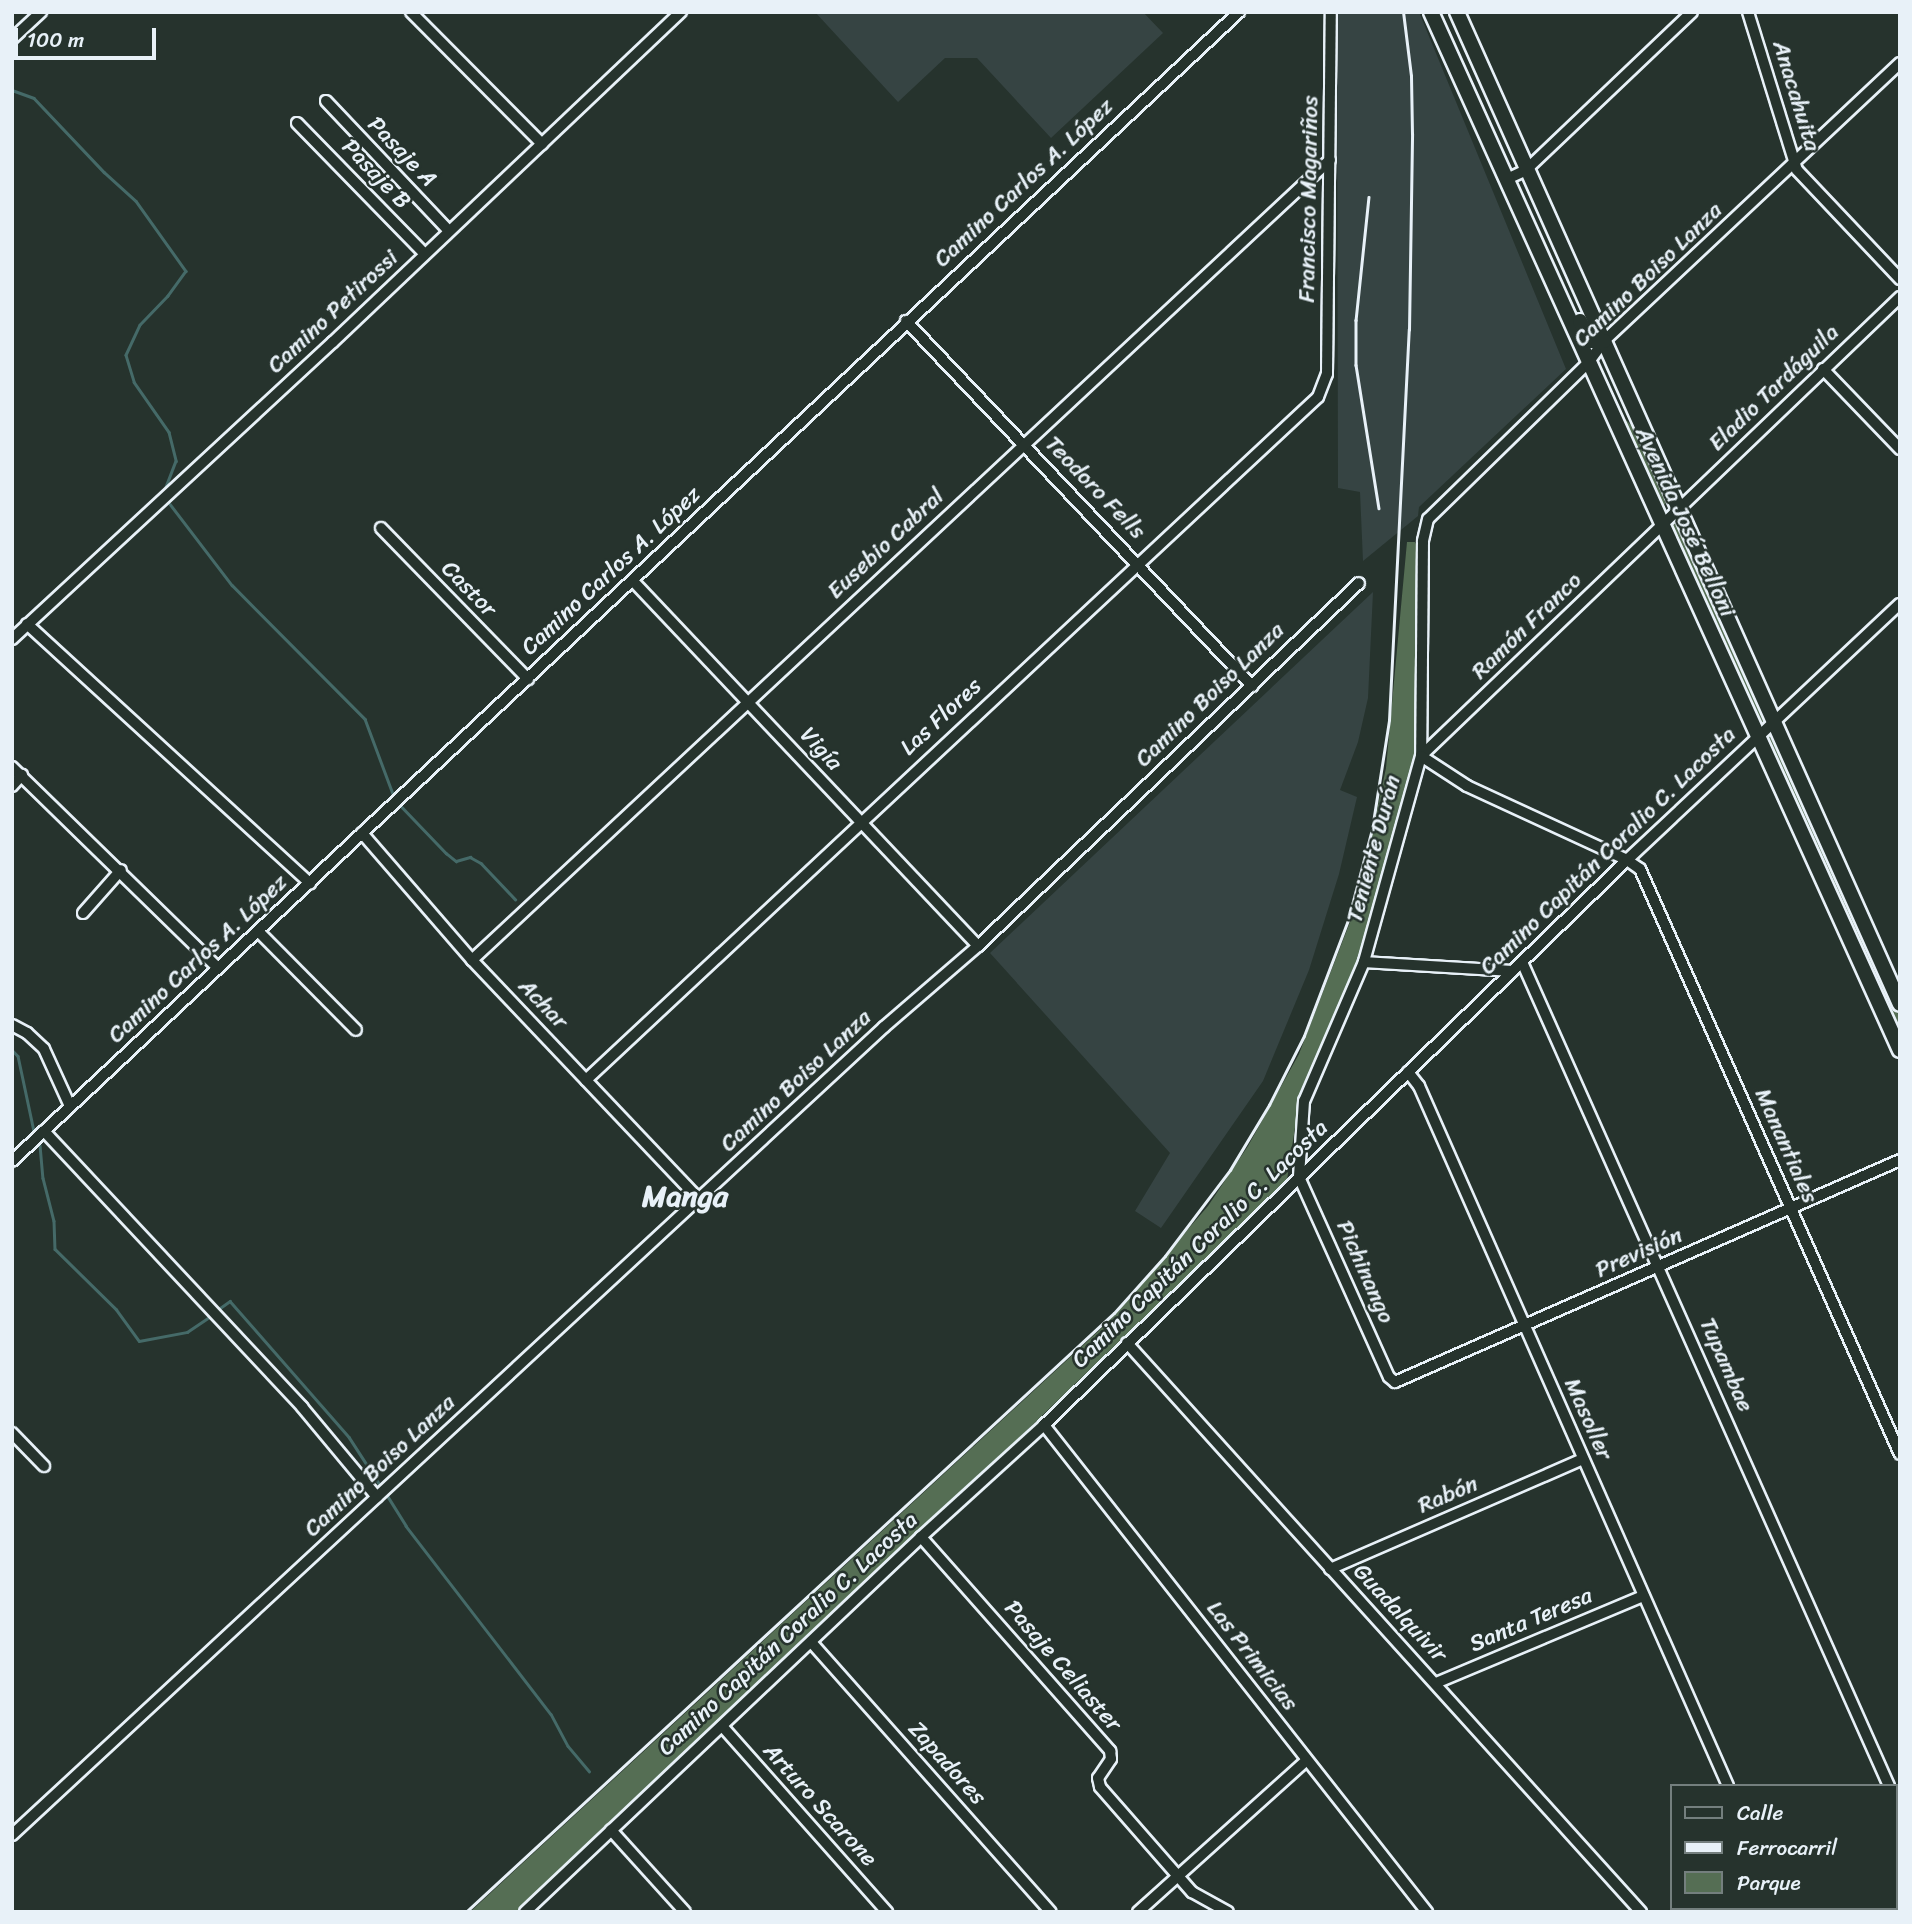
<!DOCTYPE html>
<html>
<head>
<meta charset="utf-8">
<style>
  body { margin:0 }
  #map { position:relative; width:1912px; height:1924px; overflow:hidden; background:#26332d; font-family:Sriracha,sans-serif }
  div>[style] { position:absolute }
  .built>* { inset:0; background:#364443 }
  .green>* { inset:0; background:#556e54 }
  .stream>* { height:2.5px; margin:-1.25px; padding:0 1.25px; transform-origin:1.25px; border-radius:1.25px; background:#456a68 }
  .roads { filter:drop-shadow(2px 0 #e8f1f8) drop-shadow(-2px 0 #e8f1f8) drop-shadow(0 2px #e8f1f8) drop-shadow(0 -2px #e8f1f8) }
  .street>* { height:10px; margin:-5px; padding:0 5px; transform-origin:5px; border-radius:5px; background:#26332d }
  .secondary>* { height:14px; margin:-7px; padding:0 7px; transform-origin:7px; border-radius:7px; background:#26332d }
  .rail>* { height:2.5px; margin:-1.25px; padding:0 1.25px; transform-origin:1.25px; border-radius:1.25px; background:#e8f1f8 }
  span { translate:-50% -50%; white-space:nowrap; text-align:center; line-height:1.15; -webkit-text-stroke:5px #26332d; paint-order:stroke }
  .street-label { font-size:23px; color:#e8f1f8 }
  .district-label { font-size:30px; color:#e8f1f8; font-weight:700 }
  .frame { position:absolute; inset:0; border:14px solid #e8f1f8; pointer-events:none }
  .legend { position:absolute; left:1670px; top:1784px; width:228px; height:126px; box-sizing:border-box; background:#26332d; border:2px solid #747f7e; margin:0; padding:9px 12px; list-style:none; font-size:21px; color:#e8f1f8 }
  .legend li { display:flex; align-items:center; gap:14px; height:35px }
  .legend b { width:35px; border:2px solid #747f7e }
  .scale { position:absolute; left:14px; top:28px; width:142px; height:32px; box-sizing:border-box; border:4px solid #e8f1f8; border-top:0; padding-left:9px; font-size:21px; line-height:24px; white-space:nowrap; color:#e8f1f8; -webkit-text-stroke:5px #26332d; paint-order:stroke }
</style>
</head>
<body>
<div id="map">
  <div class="built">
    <i style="clip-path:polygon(815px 12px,1143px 12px,1163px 33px,1051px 138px,977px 58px,945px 58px,898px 102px)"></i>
    <i style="clip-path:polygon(1337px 12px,1419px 12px,1566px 369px,1419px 507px,1418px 516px,1363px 561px,1360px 492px,1338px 488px)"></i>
    <i style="clip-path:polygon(1373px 592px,1368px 698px,1358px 742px,1340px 790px,1357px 797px,1339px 874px,1309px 970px,1263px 1081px,1161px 1228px,1135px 1211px,1170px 1153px,990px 953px)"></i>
  </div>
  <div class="green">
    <i style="clip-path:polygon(1619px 413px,1638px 432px,1668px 500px,1664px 505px,1661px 506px)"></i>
    <i style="clip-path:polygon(1674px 518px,1678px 519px,1766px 719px,1761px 724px,1757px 724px,1668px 527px)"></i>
    <i style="clip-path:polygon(1407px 542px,1415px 542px,1419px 550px,1415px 753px,1394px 842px,1363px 952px,1300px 1095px,1287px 1180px,941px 1513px,516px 1912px,470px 1912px,1106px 1324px,1208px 1206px,1248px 1146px,1299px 1054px,1357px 904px,1386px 768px)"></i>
    <i style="clip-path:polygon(1768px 732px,1900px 1018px,1900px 1042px,1764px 735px)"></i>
  </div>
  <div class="stream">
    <i style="left:12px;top:90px;width:23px;rotate:20deg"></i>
    <i style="left:34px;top:98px;width:102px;rotate:46.6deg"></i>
    <i style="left:104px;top:172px;width:43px;rotate:42.2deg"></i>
    <i style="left:136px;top:201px;width:86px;rotate:54.5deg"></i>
    <i style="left:186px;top:271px;width:31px;rotate:126deg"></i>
    <i style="left:168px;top:296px;width:40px;rotate:134deg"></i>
    <i style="left:140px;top:325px;width:33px;rotate:115deg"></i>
    <i style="left:126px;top:355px;width:28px;rotate:73deg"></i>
    <i style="left:134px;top:382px;width:61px;rotate:55deg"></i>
    <i style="left:169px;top:432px;width:30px;rotate:76deg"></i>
    <i style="left:176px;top:461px;width:31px;rotate:111deg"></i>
    <i style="left:170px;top:504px;width:102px;rotate:52.6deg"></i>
    <i style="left:232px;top:585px;width:189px;rotate:45.2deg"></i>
    <i style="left:365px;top:719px;width:80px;rotate:69.5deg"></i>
    <i style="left:402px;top:807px;width:64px;rotate:46.3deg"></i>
    <i style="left:446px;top:853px;width:13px;rotate:39deg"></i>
    <i style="left:456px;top:861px;width:15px;rotate:-16deg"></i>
    <i style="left:470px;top:857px;width:13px;rotate:29deg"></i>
    <i style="left:481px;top:863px;width:50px;rotate:46.6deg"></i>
    <i style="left:12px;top:1050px;width:8px;rotate:45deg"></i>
    <i style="left:18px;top:1056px;width:77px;rotate:78deg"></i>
    <i style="left:40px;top:1145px;width:33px;rotate:85deg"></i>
    <i style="left:43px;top:1178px;width:44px;rotate:75.7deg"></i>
    <i style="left:54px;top:1221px;width:28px;rotate:88deg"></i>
    <i style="left:55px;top:1249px;width:86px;rotate:44.5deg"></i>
    <i style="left:116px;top:1309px;width:39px;rotate:54deg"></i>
    <i style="left:139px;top:1341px;width:49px;rotate:-10.6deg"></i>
    <i style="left:187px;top:1332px;width:25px;rotate:-34deg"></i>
    <i style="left:220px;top:1308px;width:12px;rotate:-35deg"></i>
    <i style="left:230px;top:1301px;width:181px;rotate:48.8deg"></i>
    <i style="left:349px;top:1437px;width:57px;rotate:57.1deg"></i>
    <i style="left:387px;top:1495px;width:36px;rotate:58deg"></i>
    <i style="left:406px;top:1526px;width:237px;rotate:52.4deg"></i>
    <i style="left:551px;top:1714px;width:36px;rotate:62deg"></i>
    <i style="left:568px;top:1746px;width:33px;rotate:50deg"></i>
  </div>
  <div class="roads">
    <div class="street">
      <i style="left:411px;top:12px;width:186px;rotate:45.2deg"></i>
      <i style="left:1748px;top:12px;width:165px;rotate:72.8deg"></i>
      <i style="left:1797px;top:170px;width:150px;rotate:46.6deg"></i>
      <i style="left:12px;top:39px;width:40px;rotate:-43deg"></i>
      <i style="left:1900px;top:63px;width:406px;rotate:136.8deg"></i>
      <i style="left:1604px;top:341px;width:27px;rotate:126deg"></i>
      <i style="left:1588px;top:363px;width:223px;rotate:135.7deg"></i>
      <i style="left:1428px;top:519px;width:23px;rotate:103deg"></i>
      <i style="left:1423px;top:541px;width:215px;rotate:90.5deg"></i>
      <i style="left:1421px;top:756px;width:214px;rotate:105.5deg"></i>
      <i style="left:1364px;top:962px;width:151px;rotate:113.3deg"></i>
      <i style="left:1304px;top:1101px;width:76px;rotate:93.8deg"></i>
      <i style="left:1299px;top:1177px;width:219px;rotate:65.8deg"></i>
      <i style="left:1389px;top:1377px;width:8px;rotate:40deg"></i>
      <i style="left:1395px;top:1382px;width:552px;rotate:-23.73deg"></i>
      <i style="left:326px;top:101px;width:179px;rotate:46.6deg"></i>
      <i style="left:297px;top:123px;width:183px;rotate:45.7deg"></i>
      <i style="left:1507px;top:179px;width:21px;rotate:-25deg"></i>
      <i style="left:1526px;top:170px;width:229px;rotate:-43.6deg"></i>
      <i style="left:1900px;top:297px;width:663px;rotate:136.22deg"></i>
      <i style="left:1421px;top:756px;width:55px;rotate:33.1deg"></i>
      <i style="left:1467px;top:786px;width:176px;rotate:24.8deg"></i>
      <i style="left:1627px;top:860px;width:16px;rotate:35deg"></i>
      <i style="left:1640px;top:869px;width:640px;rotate:66.04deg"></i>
      <i style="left:906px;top:321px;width:503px;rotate:46.53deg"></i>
      <i style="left:1823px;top:369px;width:111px;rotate:46.1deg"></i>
      <i style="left:381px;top:528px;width:211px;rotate:45.8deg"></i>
      <i style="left:633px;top:581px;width:502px;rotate:46.61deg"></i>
      <i style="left:27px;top:624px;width:384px;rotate:42.5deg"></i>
      <i style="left:12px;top:639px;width:437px;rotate:-42.8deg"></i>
      <i style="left:333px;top:342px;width:480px;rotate:-43.5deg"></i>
      <i style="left:12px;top:767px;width:288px;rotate:44.3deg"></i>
      <i style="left:12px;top:786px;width:15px;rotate:-48deg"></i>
      <i style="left:362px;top:833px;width:168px;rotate:49.1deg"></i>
      <i style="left:472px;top:960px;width:330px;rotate:46.5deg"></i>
      <i style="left:83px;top:913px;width:57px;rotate:-48.5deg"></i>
      <i style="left:258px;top:931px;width:139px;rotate:45.3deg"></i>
      <i style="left:472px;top:960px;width:1173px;rotate:-43deg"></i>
      <i style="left:1364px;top:962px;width:148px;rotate:3.5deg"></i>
      <i style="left:1522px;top:962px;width:902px;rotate:65.99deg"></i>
      <i style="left:12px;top:1025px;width:17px;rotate:28deg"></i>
      <i style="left:27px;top:1033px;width:23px;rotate:43deg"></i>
      <i style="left:44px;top:1049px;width:63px;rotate:65.5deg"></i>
      <i style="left:1408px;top:1072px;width:18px;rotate:52deg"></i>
      <i style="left:1419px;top:1086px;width:765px;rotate:66.18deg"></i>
      <i style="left:586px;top:1080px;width:1001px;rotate:-43.02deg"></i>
      <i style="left:1318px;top:397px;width:25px;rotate:-69deg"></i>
      <i style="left:1327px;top:374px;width:362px;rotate:-89.4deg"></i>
      <i style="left:44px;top:1131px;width:378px;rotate:46.9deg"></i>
      <i style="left:302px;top:1407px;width:117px;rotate:50.2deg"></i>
      <i style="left:12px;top:1161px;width:1681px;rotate:-43.12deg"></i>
      <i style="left:1127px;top:1343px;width:767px;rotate:47.91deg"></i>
      <i style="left:1044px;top:1425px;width:620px;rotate:51.82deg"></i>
      <i style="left:12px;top:1433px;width:46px;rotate:45.9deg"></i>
      <i style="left:921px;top:1537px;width:286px;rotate:48.5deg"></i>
      <i style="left:1110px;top:1751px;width:8px;rotate:83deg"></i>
      <i style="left:1111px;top:1759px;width:23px;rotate:124deg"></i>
      <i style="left:1098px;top:1778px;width:9px;rotate:77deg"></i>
      <i style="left:1100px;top:1787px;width:140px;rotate:48.8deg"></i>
      <i style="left:1192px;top:1892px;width:41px;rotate:29.1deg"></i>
      <i style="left:1330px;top:1569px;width:276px;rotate:-23.5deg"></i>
      <i style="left:811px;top:1642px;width:361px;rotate:48.4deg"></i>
      <i style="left:1436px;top:1683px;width:225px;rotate:-22.8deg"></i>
      <i style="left:722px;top:1726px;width:249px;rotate:48.4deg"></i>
      <i style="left:611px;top:1830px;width:110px;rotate:47.9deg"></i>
      <i style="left:12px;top:1835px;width:1189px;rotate:-42.82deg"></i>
      <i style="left:884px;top:1027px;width:124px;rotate:-40.8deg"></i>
      <i style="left:978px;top:946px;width:526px;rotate:-43.61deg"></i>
      <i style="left:525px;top:1912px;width:545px;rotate:-43.44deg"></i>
      <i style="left:921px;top:1537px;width:166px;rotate:-42.3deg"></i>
      <i style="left:1044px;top:1425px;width:812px;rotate:-44.1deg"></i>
      <i style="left:1627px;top:860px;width:374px;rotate:-43.2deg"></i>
      <i style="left:1138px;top:1912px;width:227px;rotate:-42deg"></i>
    </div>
    <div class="secondary">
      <i style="left:1431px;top:12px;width:1139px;rotate:65.69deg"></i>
      <i style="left:1457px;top:12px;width:1086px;rotate:65.94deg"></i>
      <i style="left:1580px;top:321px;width:22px;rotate:63deg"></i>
      <i style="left:1590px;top:341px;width:14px"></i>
      <i style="left:1896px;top:1809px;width:5px;rotate:-37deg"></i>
      <i style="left:1784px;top:1912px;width:6px;rotate:-45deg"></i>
    </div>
  </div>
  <div class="rail">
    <i style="left:1369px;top:197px;width:124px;rotate:96deg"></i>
    <i style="left:1356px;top:320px;width:45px;rotate:90deg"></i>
    <i style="left:1356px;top:365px;width:145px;rotate:80.9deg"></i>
    <i style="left:466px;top:1912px;width:882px;rotate:-42.75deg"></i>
    <i style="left:1114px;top:1313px;width:76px;rotate:-48.2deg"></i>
    <i style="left:1165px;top:1256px;width:108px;rotate:-52.9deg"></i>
    <i style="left:1230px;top:1170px;width:76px;rotate:-59deg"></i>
    <i style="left:1269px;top:1105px;width:77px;rotate:-63.1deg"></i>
    <i style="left:1304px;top:1036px;width:124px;rotate:-69.2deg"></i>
    <i style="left:1348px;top:920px;width:94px;rotate:-75.2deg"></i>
    <i style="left:1372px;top:829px;width:110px;rotate:-81.1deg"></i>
    <i style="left:1389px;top:720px;width:391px;rotate:-87.1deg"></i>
    <i style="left:1409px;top:330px;width:196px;rotate:-89.1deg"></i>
    <i style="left:1412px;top:134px;width:58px;rotate:-91deg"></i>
    <i style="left:1411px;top:76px;width:64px;rotate:-97.1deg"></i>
  </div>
  <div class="street-label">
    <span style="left:1796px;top:96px;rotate:73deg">Anacahuita</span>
    <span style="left:402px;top:152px;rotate:46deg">Pasaje A</span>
    <span style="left:376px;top:174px;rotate:46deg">Pasaje B</span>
    <span style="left:1024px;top:183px;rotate:-43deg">Camino Carlos A. López</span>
    <span style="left:1309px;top:199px;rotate:-89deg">Francisco Magariños</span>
    <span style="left:1648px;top:275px;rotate:-44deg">Camino Boiso Lanza</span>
    <span style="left:333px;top:312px;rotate:-43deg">Camino Petirossi</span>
    <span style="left:1774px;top:388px;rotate:-44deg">Eladio Tardáguila</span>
    <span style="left:1095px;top:488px;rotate:46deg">Teodoro Fells</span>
    <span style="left:1685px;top:522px;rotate:65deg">Avenida José Belloni</span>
    <span style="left:886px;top:544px;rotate:-43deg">Eusebio Cabral</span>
    <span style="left:611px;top:571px;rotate:-43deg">Camino Carlos A. López</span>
    <span style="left:469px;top:589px;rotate:46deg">Castor</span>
    <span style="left:1527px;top:626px;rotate:-44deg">Ramón Franco</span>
    <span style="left:1210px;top:695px;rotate:-44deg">Camino Boiso Lanza</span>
    <span style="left:941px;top:717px;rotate:-43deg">Las Flores</span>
    <span style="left:821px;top:749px;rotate:47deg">Vigía</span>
    <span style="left:1374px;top:849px;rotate:-75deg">Teniente Durán</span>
    <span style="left:1608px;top:851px;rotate:-44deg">Camino Capitán Coralio C. Lacosta</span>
    <span style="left:198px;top:959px;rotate:-43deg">Camino Carlos A. López</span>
    <span style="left:543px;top:1004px;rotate:46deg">Achar</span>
    <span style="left:796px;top:1081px;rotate:-43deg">Camino Boiso Lanza</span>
    <span style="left:1786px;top:1146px;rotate:66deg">Manantiales</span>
    <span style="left:1200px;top:1244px;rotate:-44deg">Camino Capitán Coralio C. Lacosta</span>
    <span style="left:1639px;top:1253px;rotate:-24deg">Previsión</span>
    <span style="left:1365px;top:1272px;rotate:66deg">Pichinango</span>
    <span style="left:1726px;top:1365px;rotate:66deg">Tupambae</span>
    <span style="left:1588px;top:1419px;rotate:66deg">Masoller</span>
    <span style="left:380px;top:1466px;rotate:-43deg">Camino Boiso Lanza</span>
    <span style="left:1448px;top:1495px;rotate:-23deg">Rabón</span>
    <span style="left:1400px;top:1613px;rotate:47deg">Guadalquivir</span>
    <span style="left:1531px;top:1620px;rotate:-23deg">Santa Teresa</span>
    <span style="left:788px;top:1634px;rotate:-43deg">Camino Capitán Coralio C. Lacosta</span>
    <span style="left:1252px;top:1656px;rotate:52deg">Las Primicias</span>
    <span style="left:1063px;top:1666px;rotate:49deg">Pasaje Celiaster</span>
    <span style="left:947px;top:1763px;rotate:48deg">Zapadores</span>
    <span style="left:820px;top:1805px;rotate:48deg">Arturo Scarone</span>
  </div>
  <div class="district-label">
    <span style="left:685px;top:1196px">Manga</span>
  </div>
  <div class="frame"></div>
  <ul class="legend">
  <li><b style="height:9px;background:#26332d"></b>Calle</li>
  <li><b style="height:9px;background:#e8f1f8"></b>Ferrocarril</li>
  <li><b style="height:19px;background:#556e54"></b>Parque</li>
  </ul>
  <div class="scale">100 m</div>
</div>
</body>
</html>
